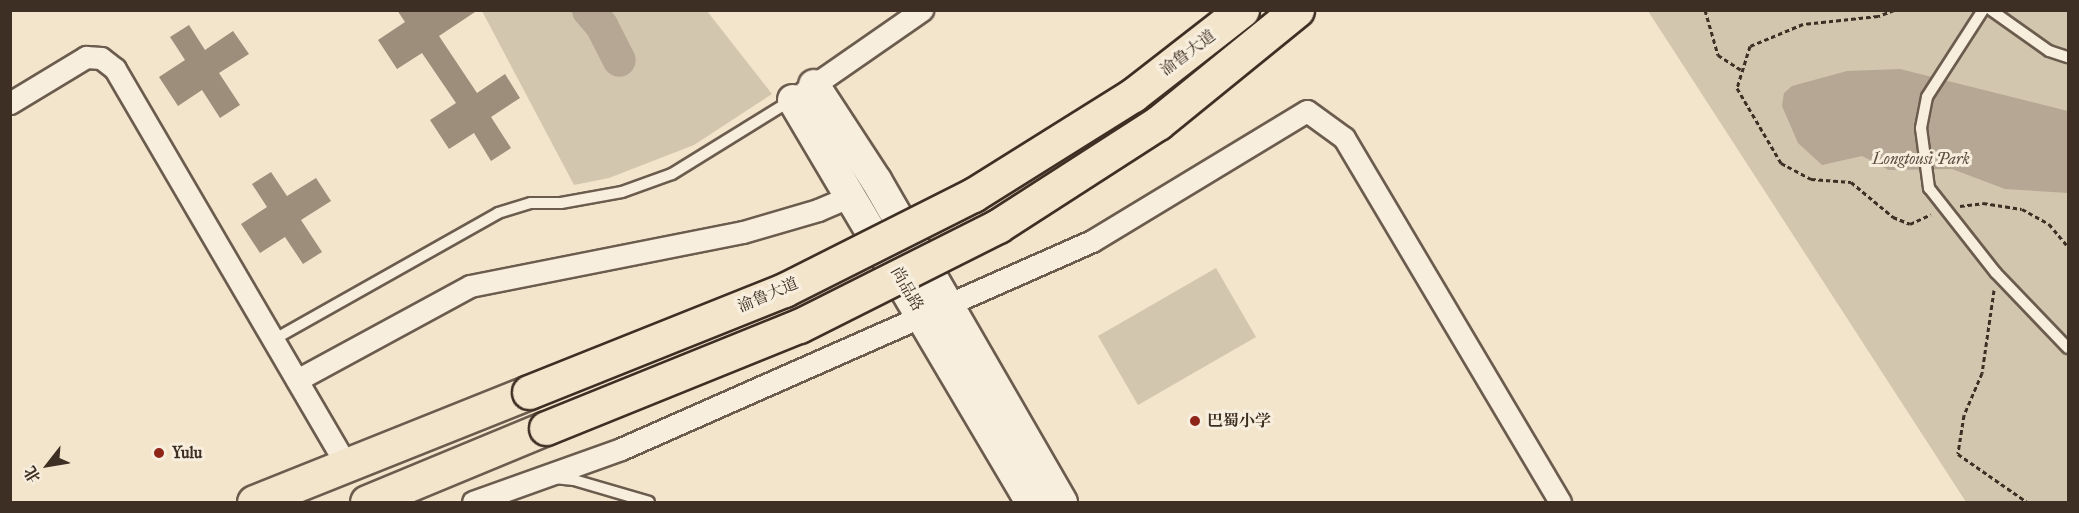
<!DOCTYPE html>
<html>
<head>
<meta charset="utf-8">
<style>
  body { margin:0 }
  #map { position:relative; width:2079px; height:513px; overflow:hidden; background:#f2e5cc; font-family:"IM FELL Great Primer","Noto Serif SC",serif }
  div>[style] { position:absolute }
  .green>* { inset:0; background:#d3c6af }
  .water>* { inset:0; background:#b5a793 }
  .river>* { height:33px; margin:-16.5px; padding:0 16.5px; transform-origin:16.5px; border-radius:16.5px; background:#b5a793 }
  .building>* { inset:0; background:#9c8e7b }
  .path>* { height:3px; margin-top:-1.5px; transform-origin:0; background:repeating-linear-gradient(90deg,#3e2f24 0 4.5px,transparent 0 7.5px) }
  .roads { filter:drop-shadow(2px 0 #6b5c4e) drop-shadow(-2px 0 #6b5c4e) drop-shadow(0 2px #6b5c4e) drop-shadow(0 -2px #6b5c4e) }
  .lane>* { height:10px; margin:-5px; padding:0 5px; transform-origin:5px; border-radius:5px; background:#f7eede }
  .street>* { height:21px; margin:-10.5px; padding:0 10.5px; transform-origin:10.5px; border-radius:10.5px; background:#f7eede }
  .secondary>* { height:30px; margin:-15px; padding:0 15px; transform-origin:15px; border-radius:15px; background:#f7eede }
  .highway>* { height:33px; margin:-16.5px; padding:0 16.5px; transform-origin:16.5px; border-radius:16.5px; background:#f2e5cc }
  .bridges { filter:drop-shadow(2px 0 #3e2f24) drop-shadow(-2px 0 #3e2f24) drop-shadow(0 2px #3e2f24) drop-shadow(0 -2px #3e2f24) }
  .highway-bridge>* { height:33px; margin:-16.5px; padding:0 16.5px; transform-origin:16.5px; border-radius:16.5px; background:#f2e5cc }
  .dots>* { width:16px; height:16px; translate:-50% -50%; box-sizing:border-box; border:3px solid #f7eede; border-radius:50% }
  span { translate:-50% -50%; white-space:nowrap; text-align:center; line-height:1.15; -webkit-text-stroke:6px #f7eede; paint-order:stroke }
  .street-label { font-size:16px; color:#3e2f24 }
  .park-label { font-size:16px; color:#5c4d40; font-style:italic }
  .poi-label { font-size:16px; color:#3e2f24; font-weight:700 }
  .left { translate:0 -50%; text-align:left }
  .frame { position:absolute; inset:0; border:12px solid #3e2f24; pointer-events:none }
  .north { position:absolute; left:18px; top:435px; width:60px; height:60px; -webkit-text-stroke:4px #f7eede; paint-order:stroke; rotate:239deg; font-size:16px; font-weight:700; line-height:24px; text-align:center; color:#3e2f24 }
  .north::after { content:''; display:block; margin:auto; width:21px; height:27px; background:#3e2f24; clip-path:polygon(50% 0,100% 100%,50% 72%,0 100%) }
</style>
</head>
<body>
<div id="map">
  <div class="green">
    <i style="clip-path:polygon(482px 11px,707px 11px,772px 94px,694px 145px,609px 178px,574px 185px)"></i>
    <i style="clip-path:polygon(1648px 11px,2068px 11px,2068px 502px,1966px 502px)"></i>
    <i style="clip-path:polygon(1216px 268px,1256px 337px,1138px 405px,1098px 336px)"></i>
  </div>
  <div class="water">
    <i style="clip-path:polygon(1900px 69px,2068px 111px,2068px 193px,2005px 189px,1952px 169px,1889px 170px,1862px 156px,1822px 165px,1798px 143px,1782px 106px,1784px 93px,1792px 86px,1847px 71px)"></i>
  </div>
  <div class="river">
    <i style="left:588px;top:10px;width:20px;rotate:49deg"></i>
    <i style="left:601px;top:25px;width:39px;rotate:63deg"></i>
  </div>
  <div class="building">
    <i style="clip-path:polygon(397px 10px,478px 10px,439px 36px,477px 93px,505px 74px,520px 98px,491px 117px,511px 148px,491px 161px,474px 133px,449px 149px,430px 120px,456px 103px,422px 53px,397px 69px,378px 40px,405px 22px)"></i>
    <i style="clip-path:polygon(189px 25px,205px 50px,233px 31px,249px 54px,219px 73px,240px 105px,220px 118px,202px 90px,178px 106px,159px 77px,185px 60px,170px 37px)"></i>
    <i style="clip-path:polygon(271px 172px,287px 196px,316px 178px,331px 201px,301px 220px,322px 252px,303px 264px,285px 237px,260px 253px,241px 224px,267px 207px,252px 184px)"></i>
  </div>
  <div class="path">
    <i style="left:1705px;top:10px;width:47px;rotate:73.9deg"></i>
    <i style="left:1718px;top:55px;width:30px;rotate:33deg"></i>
    <i style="left:1894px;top:10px;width:17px;rotate:159deg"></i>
    <i style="left:1878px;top:16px;width:75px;rotate:173.9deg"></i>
    <i style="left:1803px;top:24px;width:57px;rotate:157.5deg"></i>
    <i style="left:1750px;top:46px;width:44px;rotate:107.2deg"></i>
    <i style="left:1737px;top:88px;width:87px;rotate:59.6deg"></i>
    <i style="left:1781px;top:163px;width:34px;rotate:28deg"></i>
    <i style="left:1811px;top:179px;width:40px;rotate:4.3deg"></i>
    <i style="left:1851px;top:182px;width:55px;rotate:39.8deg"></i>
    <i style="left:1893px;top:217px;width:18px;rotate:22deg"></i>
    <i style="left:1910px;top:224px;width:23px;rotate:-25deg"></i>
    <i style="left:1960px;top:206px;width:23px;rotate:-7deg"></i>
    <i style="left:1983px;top:203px;width:39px;rotate:9deg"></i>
    <i style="left:2022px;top:209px;width:31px;rotate:29deg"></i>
    <i style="left:2049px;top:224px;width:30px;rotate:50deg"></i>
    <i style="left:1994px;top:290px;width:84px;rotate:98.2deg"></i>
    <i style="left:1982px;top:373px;width:46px;rotate:113.2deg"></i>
    <i style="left:1964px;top:415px;width:39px;rotate:99deg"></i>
    <i style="left:1958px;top:454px;width:84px;rotate:34.8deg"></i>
  </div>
  <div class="roads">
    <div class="lane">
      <i style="left:1983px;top:10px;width:103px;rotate:122.8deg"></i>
      <i style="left:1927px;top:97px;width:32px;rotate:101deg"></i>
      <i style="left:1921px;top:128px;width:61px;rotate:82.4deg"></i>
      <i style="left:1929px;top:188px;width:108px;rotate:51.8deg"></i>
      <i style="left:1996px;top:273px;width:104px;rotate:46.2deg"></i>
      <i style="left:1991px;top:10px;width:71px;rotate:35.3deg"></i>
      <i style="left:2049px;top:51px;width:20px;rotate:18deg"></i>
      <i style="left:273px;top:340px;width:258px;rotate:-29.4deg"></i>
      <i style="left:498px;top:213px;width:34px;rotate:-17deg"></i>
      <i style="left:531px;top:203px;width:30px"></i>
      <i style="left:561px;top:203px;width:62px;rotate:-10.2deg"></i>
      <i style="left:622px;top:192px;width:53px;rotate:-19.8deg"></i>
      <i style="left:672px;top:174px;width:139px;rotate:-31.7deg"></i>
      <i style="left:554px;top:478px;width:20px;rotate:6deg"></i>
      <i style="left:574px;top:480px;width:78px;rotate:16.3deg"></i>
    </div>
    <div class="street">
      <i style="left:804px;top:92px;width:144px;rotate:-34.8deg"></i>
      <i style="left:10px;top:103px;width:89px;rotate:-31.2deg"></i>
      <i style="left:86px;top:57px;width:15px;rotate:4deg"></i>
      <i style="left:101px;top:58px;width:18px;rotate:38deg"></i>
      <i style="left:115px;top:69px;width:458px;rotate:59.7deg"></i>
      <i style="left:297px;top:380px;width:197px;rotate:-28.5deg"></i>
      <i style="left:470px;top:286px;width:278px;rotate:-11.2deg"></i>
      <i style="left:743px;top:232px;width:78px;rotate:-16.3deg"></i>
      <i style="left:818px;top:210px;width:38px;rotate:-23deg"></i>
      <i style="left:473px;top:502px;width:157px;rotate:-19.7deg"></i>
      <i style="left:621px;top:449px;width:515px;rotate:-23.83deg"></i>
      <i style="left:1092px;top:241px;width:251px;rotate:-31.2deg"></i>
      <i style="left:1307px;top:111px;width:46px;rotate:36.1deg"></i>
      <i style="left:1344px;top:138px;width:423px;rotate:59.3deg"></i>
    </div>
    <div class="secondary">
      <i style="left:814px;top:85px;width:113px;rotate:56.9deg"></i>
      <i style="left:876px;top:180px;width:372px;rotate:60deg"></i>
      <i style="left:793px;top:100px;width:467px;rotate:59.4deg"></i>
    </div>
    <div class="highway">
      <i style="left:254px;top:502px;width:296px;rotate:-21.8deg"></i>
      <i style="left:367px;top:502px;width:194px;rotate:-22.5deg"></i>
    </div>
  </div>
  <div class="bridges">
    <div class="highway-bridge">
      <i style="left:529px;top:392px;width:275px;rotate:-21.8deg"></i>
      <i style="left:784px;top:290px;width:212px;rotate:-26.7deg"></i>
      <i style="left:973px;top:195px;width:189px;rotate:-32deg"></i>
      <i style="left:1133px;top:95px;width:138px;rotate:-37.9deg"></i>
      <i style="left:546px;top:428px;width:273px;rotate:-22deg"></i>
      <i style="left:799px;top:326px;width:223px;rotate:-26.7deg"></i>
      <i style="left:998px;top:226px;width:190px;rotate:-32.8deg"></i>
      <i style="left:1158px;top:123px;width:179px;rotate:-39.1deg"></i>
    </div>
  </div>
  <div class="dots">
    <i style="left:1195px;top:421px;background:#8f2418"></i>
    <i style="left:159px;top:453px;background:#8f2418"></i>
  </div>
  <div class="street-label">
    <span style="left:1188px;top:53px;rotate:-37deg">渝鲁大道</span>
    <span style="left:907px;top:289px;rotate:60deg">尚品路</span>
    <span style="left:768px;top:295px;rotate:-23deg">渝鲁大道</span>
  </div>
  <div class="park-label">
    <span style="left:1921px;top:159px">Longtousi Park</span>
  </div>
  <div class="poi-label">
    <span class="left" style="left:1207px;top:421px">巴蜀小学</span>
    <span class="left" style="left:172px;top:453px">Yulu</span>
  </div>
  <div class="frame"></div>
  <div class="north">北</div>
</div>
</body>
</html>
